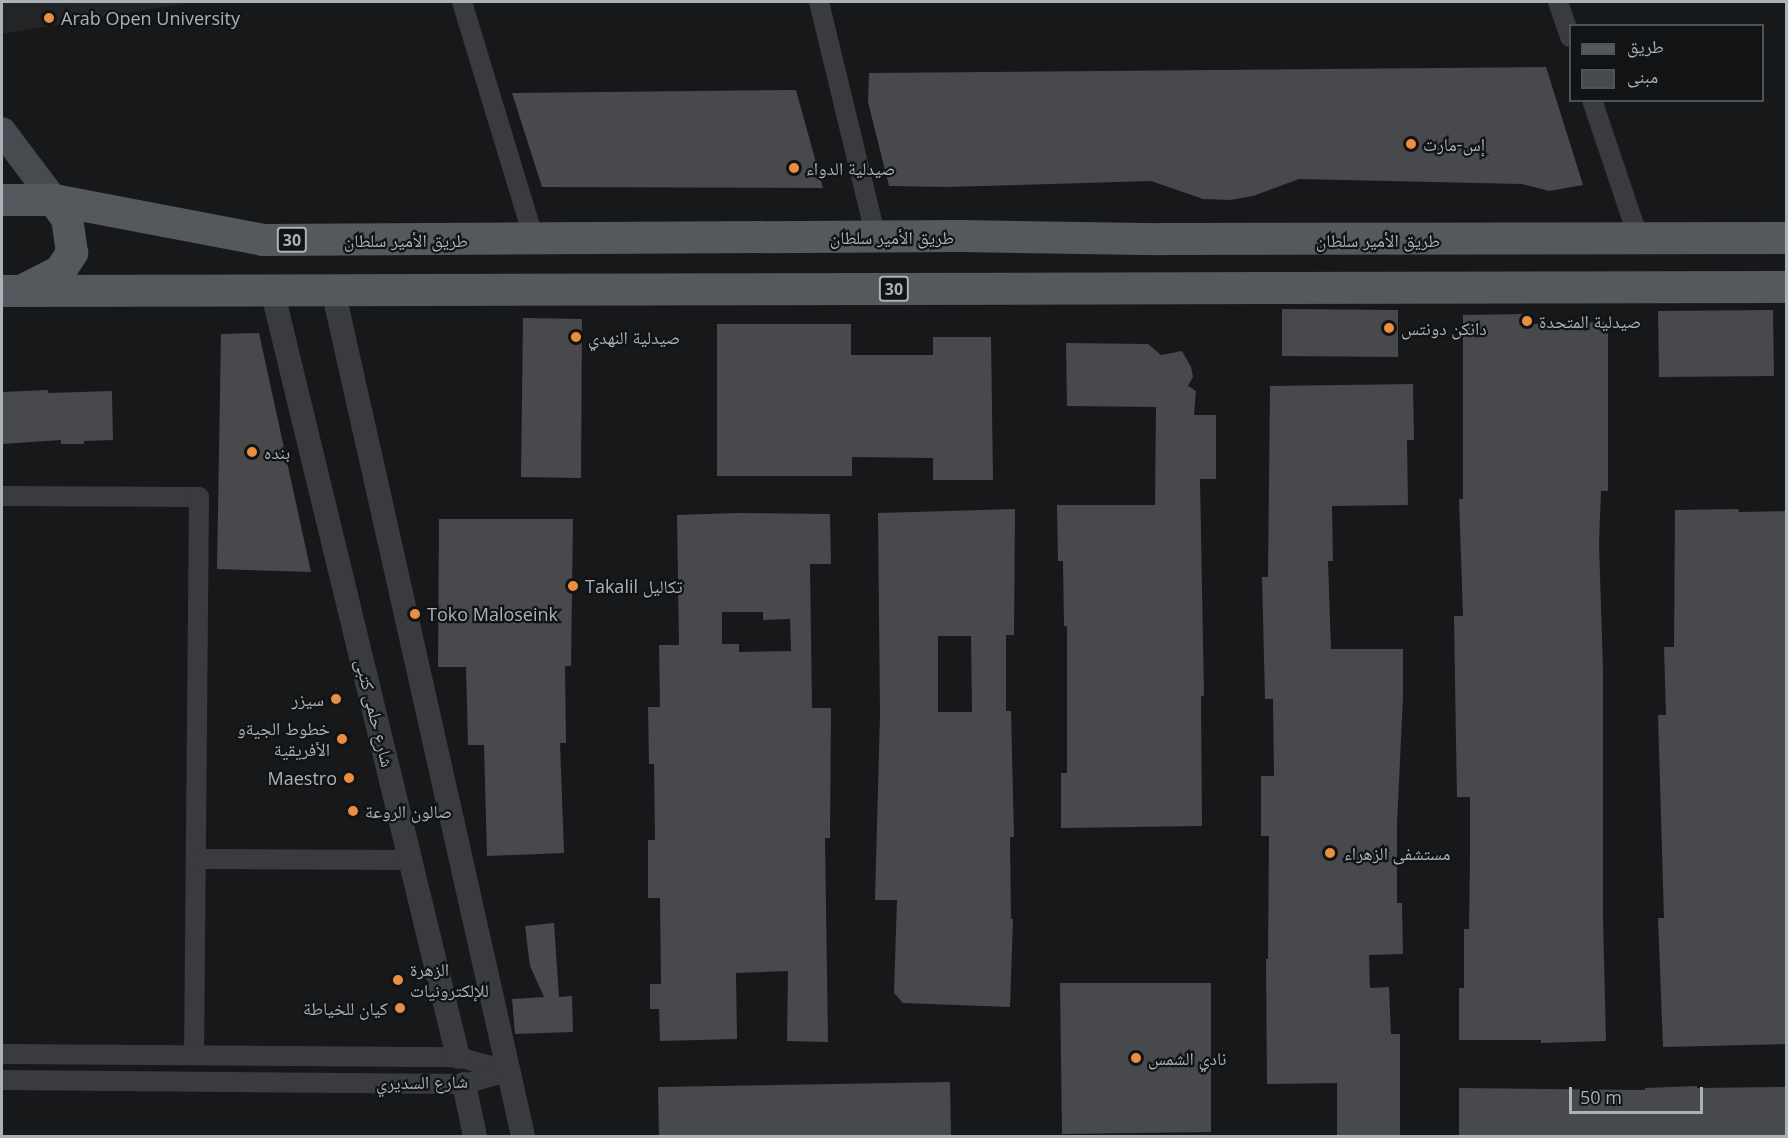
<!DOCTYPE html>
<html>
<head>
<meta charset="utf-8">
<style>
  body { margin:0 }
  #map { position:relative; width:1788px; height:1138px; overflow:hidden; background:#171819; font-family:"Open Sans","Noto Naskh Arabic",sans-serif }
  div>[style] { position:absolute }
  .built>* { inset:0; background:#232426 }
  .building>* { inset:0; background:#47494c }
  .minor>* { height:20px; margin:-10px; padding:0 10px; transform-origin:10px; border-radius:10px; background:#393b3e }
  .tertiary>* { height:24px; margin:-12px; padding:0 12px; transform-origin:12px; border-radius:12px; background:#393b3e }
  .secondary>* { height:28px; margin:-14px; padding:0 14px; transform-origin:14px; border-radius:14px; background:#474a4e }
  .primary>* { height:32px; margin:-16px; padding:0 16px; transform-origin:16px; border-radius:16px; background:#55585d }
  .dots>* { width:16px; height:16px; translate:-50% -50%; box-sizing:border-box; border:3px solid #121314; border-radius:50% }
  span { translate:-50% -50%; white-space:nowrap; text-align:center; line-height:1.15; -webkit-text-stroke:4.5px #121314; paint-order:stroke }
  .shield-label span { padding:2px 4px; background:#121314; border:2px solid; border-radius:4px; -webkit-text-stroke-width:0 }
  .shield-label { font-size:16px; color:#aab2b9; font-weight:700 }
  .poi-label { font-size:18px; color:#aab2b9 }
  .left { translate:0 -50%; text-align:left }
  .right { translate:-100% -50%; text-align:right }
  .street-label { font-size:18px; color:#aab2b9 }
  .frame { position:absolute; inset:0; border:3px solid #aab2b9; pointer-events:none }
  .legend { position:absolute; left:1569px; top:24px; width:195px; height:78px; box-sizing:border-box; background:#121314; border:2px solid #4f5356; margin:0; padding:8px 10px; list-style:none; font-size:18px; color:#aab2b9 }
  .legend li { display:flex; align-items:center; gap:12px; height:30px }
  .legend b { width:30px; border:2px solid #4f5356 }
  .scale { position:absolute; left:1569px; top:1087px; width:134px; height:27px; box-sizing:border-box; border:3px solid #aab2b9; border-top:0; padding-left:8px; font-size:18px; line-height:21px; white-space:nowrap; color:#aab2b9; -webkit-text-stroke:4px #121314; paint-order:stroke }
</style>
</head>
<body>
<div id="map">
  <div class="built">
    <i style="clip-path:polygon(2px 2px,193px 2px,2px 34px)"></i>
  </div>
  <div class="building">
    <i style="clip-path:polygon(1546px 67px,1583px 185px,1549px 191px,1522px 184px,1299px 179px,1253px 196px,1230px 200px,1203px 199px,1151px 181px,947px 187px,889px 186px,868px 102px,869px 73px)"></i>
    <i style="clip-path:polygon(796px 90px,823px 188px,542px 187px,512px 93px)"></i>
    <i style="clip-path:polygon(1282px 309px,1398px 310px,1398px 357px,1282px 356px)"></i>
    <i style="clip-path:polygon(1773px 310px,1774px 376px,1659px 377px,1658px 311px)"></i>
    <i style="clip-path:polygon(1529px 314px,1529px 324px,1608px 322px,1608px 491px,1601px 491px,1599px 544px,1603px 669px,1603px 918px,1606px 1041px,1541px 1043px,1541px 1040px,1459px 1040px,1459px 988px,1464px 988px,1464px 929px,1469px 929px,1470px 856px,1470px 797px,1457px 797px,1456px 742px,1454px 616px,1463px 616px,1459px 499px,1463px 499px,1463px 315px)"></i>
    <i style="clip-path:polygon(523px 318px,582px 319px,581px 478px,521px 477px)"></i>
    <i style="clip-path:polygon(717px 324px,851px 324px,851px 355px,933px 355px,933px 337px,991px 337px,993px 480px,933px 480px,933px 458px,852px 457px,852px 476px,717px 476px)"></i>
    <i style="clip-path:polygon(259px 333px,311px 572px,217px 569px,221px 334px)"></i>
    <i style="clip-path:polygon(1066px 343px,1148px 344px,1161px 355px,1182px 351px,1191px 367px,1193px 377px,1188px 386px,1196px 391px,1194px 415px,1216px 415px,1216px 479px,1200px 479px,1204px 696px,1201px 696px,1202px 826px,1061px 828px,1061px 773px,1067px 773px,1067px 626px,1064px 626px,1063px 561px,1058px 561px,1057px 505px,1155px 505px,1156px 407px,1067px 406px)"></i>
    <i style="clip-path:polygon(1413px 384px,1414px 440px,1407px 440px,1408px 505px,1332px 506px,1333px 561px,1328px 561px,1331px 649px,1403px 649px,1403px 696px,1397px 825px,1397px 903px,1402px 903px,1403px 954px,1369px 955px,1370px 988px,1389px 987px,1391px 1034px,1400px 1034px,1400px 1137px,1337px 1137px,1337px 1083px,1267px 1084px,1266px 959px,1268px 959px,1269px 836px,1261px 836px,1261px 776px,1274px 776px,1273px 699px,1265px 699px,1262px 577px,1268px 577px,1270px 386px)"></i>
    <i style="clip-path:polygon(48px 390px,48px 393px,112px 391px,113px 440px,84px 441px,84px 444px,61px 444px,61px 440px,2px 444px,2px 392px)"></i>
    <i style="clip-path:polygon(evenodd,1015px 509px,1014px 635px,1006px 635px,1006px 711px,1011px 711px,1014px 837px,1010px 837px,1011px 919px,1013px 919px,1010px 1007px,903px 1003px,894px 993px,897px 900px,875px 900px,880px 714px,878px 513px,1015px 509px,938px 636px,971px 636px,972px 712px,938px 712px,938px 636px)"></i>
    <i style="clip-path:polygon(1738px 509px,1739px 512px,1786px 511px,1786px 1044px,1663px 1047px,1658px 918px,1664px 918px,1658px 715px,1666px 715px,1664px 647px,1674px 647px,1675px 510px)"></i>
    <i style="clip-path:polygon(evenodd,738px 513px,830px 514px,831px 564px,810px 564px,812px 708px,831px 708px,830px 838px,825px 838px,828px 1042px,787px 1041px,788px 971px,736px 973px,737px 1039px,660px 1041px,659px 1009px,650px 1009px,650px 984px,661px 984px,660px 898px,648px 898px,648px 840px,655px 840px,654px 764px,649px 764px,648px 707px,660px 707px,659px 645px,679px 645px,677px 515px,738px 513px,722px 612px,763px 612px,763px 620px,790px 619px,791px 651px,739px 652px,739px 644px,722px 644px,722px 612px)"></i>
    <i style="clip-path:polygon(439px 519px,573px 519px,571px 666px,565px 666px,566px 743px,560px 743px,564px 853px,487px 856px,484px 745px,468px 745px,466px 667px,438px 667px)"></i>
    <i style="clip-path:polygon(554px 923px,559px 997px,572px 996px,573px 1032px,515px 1034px,512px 999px,544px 997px,530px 966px,525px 926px)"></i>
    <i style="clip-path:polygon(1060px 983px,1211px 983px,1211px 1132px,1062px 1134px)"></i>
    <i style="clip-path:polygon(950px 1082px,951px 1137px,659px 1137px,658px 1087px)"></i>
    <i style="clip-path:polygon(1697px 1086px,1697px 1088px,1786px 1087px,1786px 1137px,1459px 1137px,1459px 1088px,1645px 1090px,1645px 1088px)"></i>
  </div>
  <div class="minor">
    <i style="left:462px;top:2px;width:248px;rotate:73.1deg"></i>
    <i style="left:819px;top:2px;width:242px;rotate:76.4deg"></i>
    <i style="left:1558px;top:2px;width:37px;rotate:71deg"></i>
    <i style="left:1592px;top:100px;width:148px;rotate:71.4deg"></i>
    <i style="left:2px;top:496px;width:197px;rotate:0.3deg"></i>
    <i style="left:199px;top:497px;width:558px;rotate:90.51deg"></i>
    <i style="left:196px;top:859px;width:214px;rotate:0.3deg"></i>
    <i style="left:2px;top:1054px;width:456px;rotate:0.4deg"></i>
    <i style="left:458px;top:1057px;width:54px;rotate:15.1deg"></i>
    <i style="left:2px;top:1080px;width:462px;rotate:0.5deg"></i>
    <i style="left:464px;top:1084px;width:48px;rotate:-15.8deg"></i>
  </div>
  <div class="tertiary">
    <i style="left:272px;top:290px;width:789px;rotate:76.37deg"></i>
    <i style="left:333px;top:290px;width:867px;rotate:77.34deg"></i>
    <i style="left:464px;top:1084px;width:53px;rotate:78.1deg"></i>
  </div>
  <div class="secondary">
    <i style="left:2px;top:131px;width:86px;rotate:53deg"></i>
  </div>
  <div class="primary">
    <i style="left:2px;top:200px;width:52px"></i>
    <i style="left:54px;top:200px;width:213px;rotate:10.8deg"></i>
    <i style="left:263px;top:240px;width:697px;rotate:-0.33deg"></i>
    <i style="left:960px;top:236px;width:201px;rotate:0.9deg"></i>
    <i style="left:1161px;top:239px;width:625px;rotate:-0.09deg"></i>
    <i style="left:25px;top:289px;width:39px;rotate:-27deg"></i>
    <i style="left:60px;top:271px;width:22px;rotate:-56deg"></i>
    <i style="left:72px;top:253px;width:34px;rotate:-98deg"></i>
    <i style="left:67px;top:219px;width:23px;rotate:-124deg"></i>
    <i style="left:2px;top:291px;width:1784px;rotate:-0.13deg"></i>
  </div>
  <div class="dots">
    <i style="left:49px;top:18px;background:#ea8e3f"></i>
    <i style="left:1411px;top:144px;background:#ea8e3f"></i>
    <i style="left:794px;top:168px;background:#ea8e3f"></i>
    <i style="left:1527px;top:321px;background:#ea8e3f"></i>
    <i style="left:1389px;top:328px;background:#ea8e3f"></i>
    <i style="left:576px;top:337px;background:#ea8e3f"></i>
    <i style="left:252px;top:452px;background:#ea8e3f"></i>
    <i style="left:573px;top:586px;background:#ea8e3f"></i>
    <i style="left:415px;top:614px;background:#ea8e3f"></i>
    <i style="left:336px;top:699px;background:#ea8e3f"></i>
    <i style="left:342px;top:739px;background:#ea8e3f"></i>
    <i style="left:349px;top:778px;background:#ea8e3f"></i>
    <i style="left:353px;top:811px;background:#ea8e3f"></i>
    <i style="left:1330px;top:853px;background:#ea8e3f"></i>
    <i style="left:398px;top:980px;background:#ea8e3f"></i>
    <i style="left:400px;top:1008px;background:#ea8e3f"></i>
    <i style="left:1136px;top:1058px;background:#ea8e3f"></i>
  </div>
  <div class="shield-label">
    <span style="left:292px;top:240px">30</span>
    <span style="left:894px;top:289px">30</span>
  </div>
  <div class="poi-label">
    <span class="left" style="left:61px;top:18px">Arab Open University</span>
    <span class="left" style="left:1423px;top:144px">إس-مارت</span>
    <span class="left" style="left:806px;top:168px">صيدلية الدواء</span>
    <span class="left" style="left:1539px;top:321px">صيدلية المتحدة</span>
    <span class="left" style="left:1401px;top:328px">دانكن دونتس</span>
    <span class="left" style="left:588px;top:337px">صيدلية النهدي</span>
    <span class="left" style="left:264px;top:452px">بنده</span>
    <span class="left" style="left:585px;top:586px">Takalil تكاليل</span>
    <span class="left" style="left:427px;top:614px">Toko Maloseink</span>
    <span class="right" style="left:324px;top:699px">سيزر</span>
    <span class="right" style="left:330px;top:739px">خطوط الجيةو<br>الأفريقية</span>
    <span class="right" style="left:337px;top:778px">Maestro</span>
    <span class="left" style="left:365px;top:811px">صالون الروعة</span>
    <span class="left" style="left:1344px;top:853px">مستشفى الزهراء</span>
    <span class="left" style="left:410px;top:980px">الزهرة<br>للإلكترونيات</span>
    <span class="right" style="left:388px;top:1008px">كيان للخياطة</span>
    <span class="left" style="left:1148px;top:1058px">نادي الشمس</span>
  </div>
  <div class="street-label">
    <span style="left:892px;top:237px">طريق الأمير سلطان</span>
    <span style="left:406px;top:240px">طريق الأمير سلطان</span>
    <span style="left:1378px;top:240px">طريق الأمير سلطان</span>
    <span style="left:375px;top:713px;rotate:76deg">شارع حلمى كتبى</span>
    <span style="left:422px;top:1082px;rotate:-1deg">شارع السديري</span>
  </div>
  <div class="frame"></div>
  <ul class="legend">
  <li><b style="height:8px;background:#55585d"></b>طريق</li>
  <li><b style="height:16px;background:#47494c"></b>مبنى</li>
  </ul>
  <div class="scale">50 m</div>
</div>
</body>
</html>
